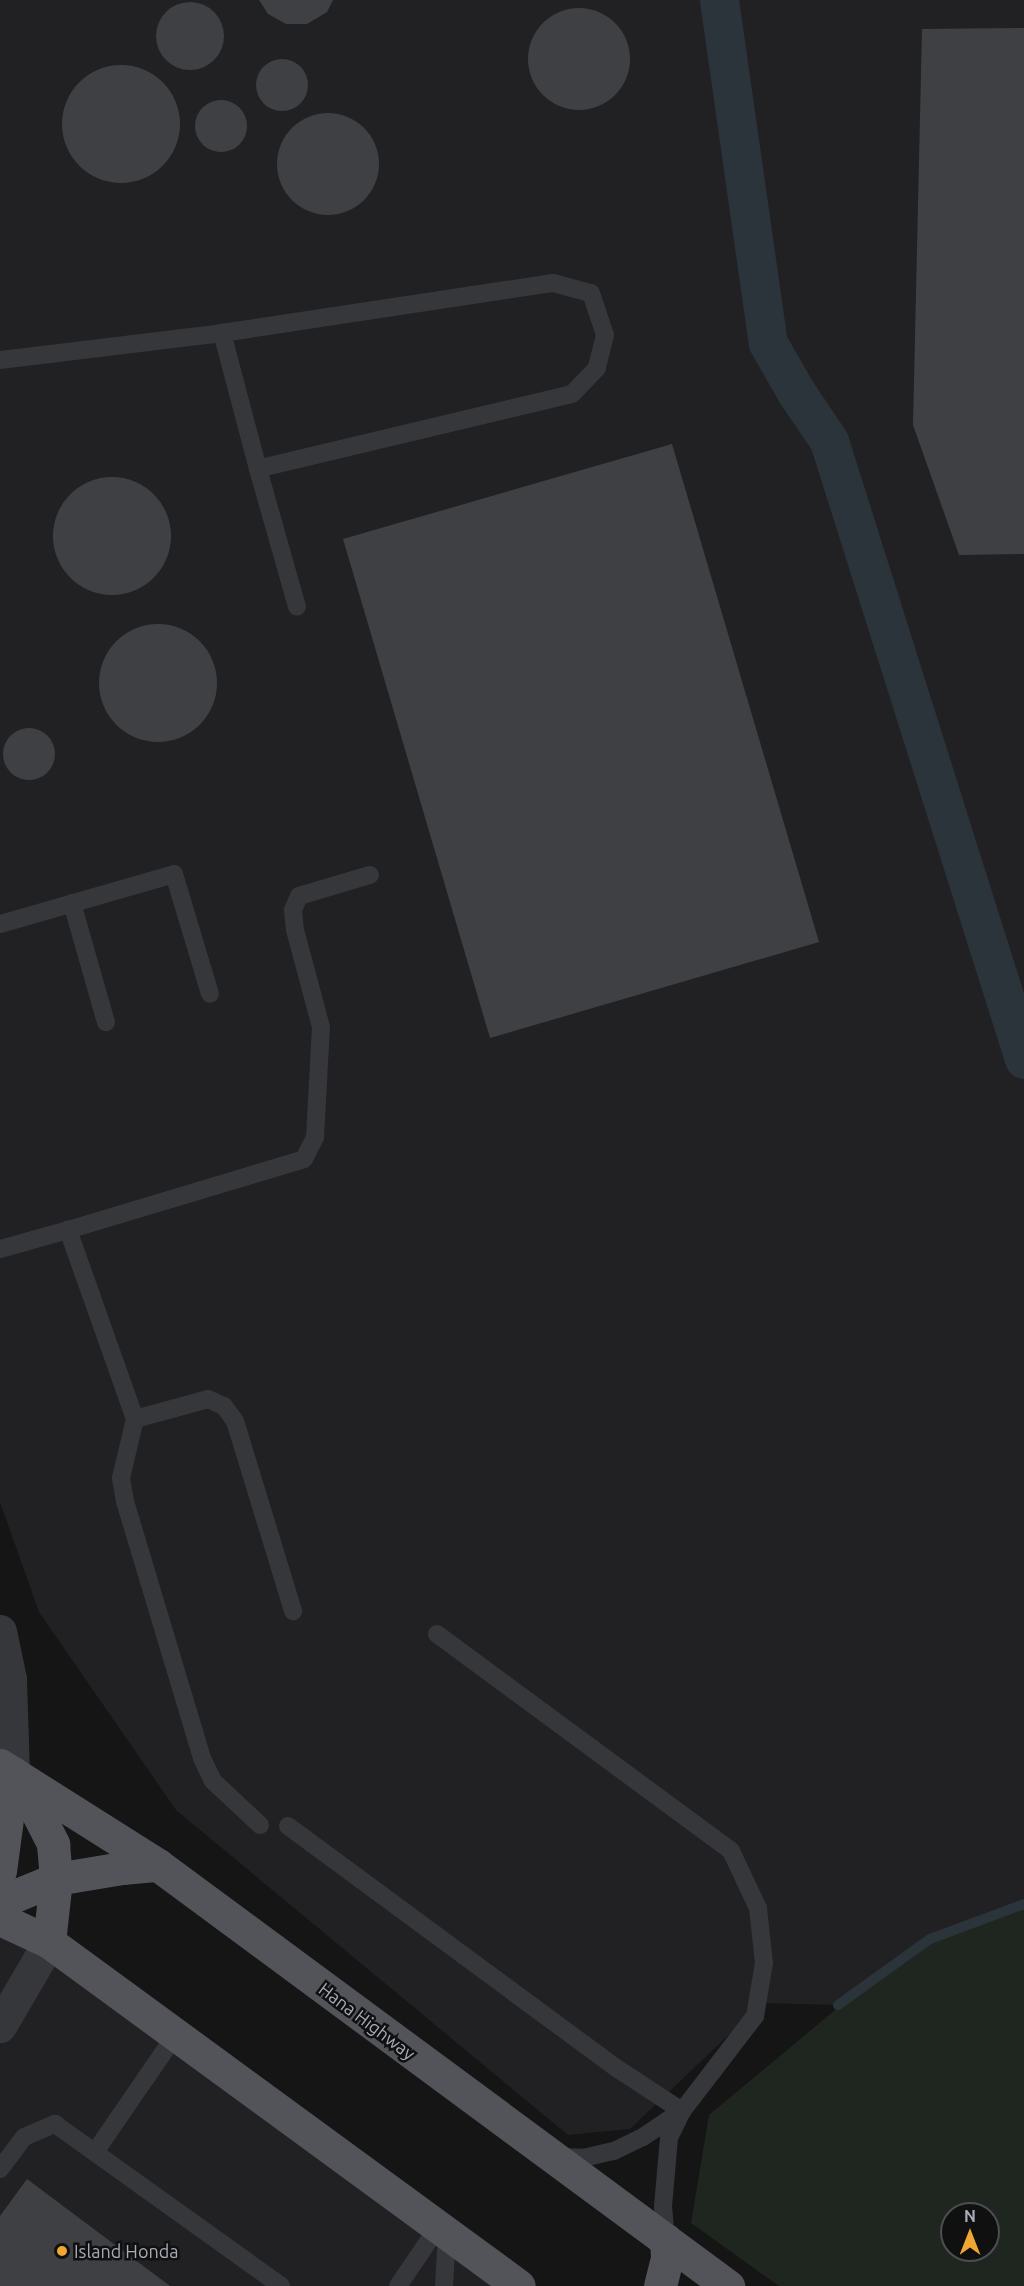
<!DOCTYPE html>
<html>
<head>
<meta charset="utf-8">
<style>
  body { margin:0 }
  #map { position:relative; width:1024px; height:2286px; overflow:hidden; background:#151516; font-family:Ubuntu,sans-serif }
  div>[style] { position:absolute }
  .built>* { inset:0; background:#212123 }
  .green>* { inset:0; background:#1f261f }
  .stream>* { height:10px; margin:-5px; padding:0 5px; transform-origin:5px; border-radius:5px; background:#2b343a }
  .canal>* { height:39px; margin:-19.5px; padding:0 19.5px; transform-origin:19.5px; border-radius:19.5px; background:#2b343a }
  .building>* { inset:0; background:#3f4043 }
  .round { border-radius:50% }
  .service>* { height:18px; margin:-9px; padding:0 9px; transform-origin:9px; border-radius:9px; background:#36373b }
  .tertiary>* { height:33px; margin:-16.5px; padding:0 16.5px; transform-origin:16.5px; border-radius:16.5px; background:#36373b }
  .primary>* { height:33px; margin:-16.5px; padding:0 16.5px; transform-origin:16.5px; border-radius:16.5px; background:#52545a }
  .dots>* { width:16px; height:16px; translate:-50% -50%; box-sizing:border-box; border:3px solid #101011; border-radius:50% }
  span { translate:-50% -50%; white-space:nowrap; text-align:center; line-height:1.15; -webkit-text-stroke:5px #101011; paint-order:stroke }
  .street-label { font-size:18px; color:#a7acb7 }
  .poi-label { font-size:18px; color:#a7acb7 }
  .left { translate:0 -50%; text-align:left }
  .north { position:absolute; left:940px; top:2202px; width:60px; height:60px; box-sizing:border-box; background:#101011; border:2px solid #4c4e53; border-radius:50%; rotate:0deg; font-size:16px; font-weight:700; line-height:24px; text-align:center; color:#a7acb7 }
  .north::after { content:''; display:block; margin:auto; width:21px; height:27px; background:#f0a633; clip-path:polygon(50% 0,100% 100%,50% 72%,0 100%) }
</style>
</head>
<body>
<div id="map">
  <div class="built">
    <i style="clip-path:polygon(0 0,1024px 0,1024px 1904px,930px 1939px,838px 2005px,762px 2003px,630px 2129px,568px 2135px,176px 1810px,39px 1612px,0 1502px)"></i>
    <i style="clip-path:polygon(0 1919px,532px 2286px,0 2286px)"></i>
  </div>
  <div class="green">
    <i style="clip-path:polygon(evenodd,1024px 1904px,1024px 2286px,779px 2286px,691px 2223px,709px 2115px,882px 1971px,930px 1939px,1024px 1904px,952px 2214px,988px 2214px,988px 2250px,952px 2250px,952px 2214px)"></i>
  </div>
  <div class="stream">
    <i style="left:838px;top:2005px;width:113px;rotate:-35.7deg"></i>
    <i style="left:930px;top:1939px;width:100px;rotate:-20.4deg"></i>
  </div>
  <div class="canal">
    <i style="left:719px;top:0;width:346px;rotate:81.9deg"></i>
    <i style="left:768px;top:343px;width:56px;rotate:60.3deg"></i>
    <i style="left:796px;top:392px;width:59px;rotate:56deg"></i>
    <i style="left:829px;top:441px;width:648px;rotate:72.49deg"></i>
  </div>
  <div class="building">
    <i style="clip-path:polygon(259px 0,333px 0,327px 12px,307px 24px,286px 24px,268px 14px)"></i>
    <i class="round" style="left:156px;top:2px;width:68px;height:68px"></i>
    <i class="round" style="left:528px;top:8px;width:102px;height:102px"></i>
    <i style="clip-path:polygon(1024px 28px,1024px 554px,959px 555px,913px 425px,922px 29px)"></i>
    <i class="round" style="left:256px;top:59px;width:52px;height:52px"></i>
    <i class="round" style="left:62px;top:65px;width:118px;height:118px"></i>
    <i class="round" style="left:195px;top:100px;width:52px;height:52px"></i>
    <i class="round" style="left:277px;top:113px;width:102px;height:102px"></i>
    <i style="clip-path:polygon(672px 444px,819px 942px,490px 1038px,343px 539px)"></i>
    <i class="round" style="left:53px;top:477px;width:118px;height:118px"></i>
    <i class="round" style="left:99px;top:624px;width:118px;height:118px"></i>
    <i class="round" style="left:3px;top:728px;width:52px;height:52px"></i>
    <i style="clip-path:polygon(27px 2179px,170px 2286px,0 2286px,0 2216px)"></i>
  </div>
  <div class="service">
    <i style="left:0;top:360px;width:224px;rotate:-6.9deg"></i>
    <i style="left:222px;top:333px;width:335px;rotate:-8.6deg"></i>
    <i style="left:553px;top:283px;width:39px;rotate:15deg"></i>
    <i style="left:591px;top:293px;width:44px;rotate:71.6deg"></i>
    <i style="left:605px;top:335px;width:34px;rotate:104deg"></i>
    <i style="left:597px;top:368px;width:36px;rotate:134deg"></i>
    <i style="left:572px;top:394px;width:323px;rotate:166.6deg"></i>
    <i style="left:258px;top:469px;width:141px;rotate:-104.8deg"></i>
    <i style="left:258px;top:469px;width:143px;rotate:74.2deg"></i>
    <i style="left:72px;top:903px;width:124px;rotate:74.1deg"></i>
    <i style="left:0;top:924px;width:181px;rotate:-16deg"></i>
    <i style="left:174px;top:874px;width:125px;rotate:73.3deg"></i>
    <i style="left:0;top:1249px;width:71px;rotate:-15.6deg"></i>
    <i style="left:135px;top:1419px;width:76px;rotate:-15.3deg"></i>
    <i style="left:208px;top:1399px;width:17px;rotate:24deg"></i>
    <i style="left:224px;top:1406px;width:19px;rotate:54deg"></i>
    <i style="left:235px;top:1421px;width:199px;rotate:73deg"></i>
    <i style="left:437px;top:1634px;width:365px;rotate:36.4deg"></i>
    <i style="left:731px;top:1851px;width:63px;rotate:64.7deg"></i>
    <i style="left:758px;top:1908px;width:55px;rotate:83.8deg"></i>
    <i style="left:764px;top:1963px;width:54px;rotate:99.6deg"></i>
    <i style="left:755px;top:2016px;width:120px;rotate:127.5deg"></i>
    <i style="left:682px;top:2111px;width:30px;rotate:116deg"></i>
    <i style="left:669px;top:2138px;width:68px;rotate:95deg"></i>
    <i style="left:663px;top:2206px;width:34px;rotate:85deg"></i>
    <i style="left:260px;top:1825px;width:64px;rotate:-136.9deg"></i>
    <i style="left:213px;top:1781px;width:25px;rotate:-116deg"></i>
    <i style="left:202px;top:1758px;width:268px;rotate:-106.7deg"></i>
    <i style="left:125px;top:1501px;width:23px;rotate:-100deg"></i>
    <i style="left:121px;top:1478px;width:61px;rotate:-76.7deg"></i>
    <i style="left:135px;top:1419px;width:201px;rotate:-109.5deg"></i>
    <i style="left:68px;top:1230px;width:246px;rotate:-16.7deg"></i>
    <i style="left:304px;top:1159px;width:25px;rotate:-63deg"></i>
    <i style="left:315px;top:1137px;width:110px;rotate:-86.9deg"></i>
    <i style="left:321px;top:1027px;width:100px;rotate:-105deg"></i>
    <i style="left:295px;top:930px;width:20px;rotate:-96deg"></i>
    <i style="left:293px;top:910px;width:15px;rotate:-67deg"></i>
    <i style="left:299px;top:896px;width:74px;rotate:-16.5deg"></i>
    <i style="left:288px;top:1826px;width:410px;rotate:36.4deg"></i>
    <i style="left:618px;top:2069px;width:77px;rotate:33.3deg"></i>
    <i style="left:95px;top:2152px;width:143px;rotate:-55.5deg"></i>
    <i style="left:560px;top:2157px;width:23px;rotate:2deg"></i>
    <i style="left:583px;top:2158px;width:32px;rotate:-13deg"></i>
    <i style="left:614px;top:2151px;width:32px;rotate:-26deg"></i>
    <i style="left:643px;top:2137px;width:45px;rotate:-34deg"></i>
    <i style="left:0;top:2169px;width:40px;rotate:-53deg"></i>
    <i style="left:24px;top:2137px;width:34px;rotate:-23deg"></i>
    <i style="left:55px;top:2124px;width:278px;rotate:35.6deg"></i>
    <i style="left:398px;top:2286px;width:71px;rotate:-55.9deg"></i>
    <i style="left:444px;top:2286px;width:52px;rotate:-86.7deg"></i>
  </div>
  <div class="tertiary">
    <i style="left:0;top:1631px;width:49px;rotate:78.2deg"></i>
    <i style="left:10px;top:1679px;width:94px;rotate:88.2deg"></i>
    <i style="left:0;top:2026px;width:97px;rotate:-59.7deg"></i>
  </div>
  <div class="primary">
    <i style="left:0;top:1765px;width:187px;rotate:32.3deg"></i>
    <i style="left:158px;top:1865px;width:709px;rotate:36.45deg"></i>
    <i style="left:17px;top:1780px;width:40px;rotate:58deg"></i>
    <i style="left:38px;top:1814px;width:34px;rotate:63deg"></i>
    <i style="left:53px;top:1844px;width:35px;rotate:85deg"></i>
    <i style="left:56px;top:1879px;width:63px;rotate:96.3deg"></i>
    <i style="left:0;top:1871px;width:99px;rotate:-82.4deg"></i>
    <i style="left:0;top:1902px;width:61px;rotate:-22.3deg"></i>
    <i style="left:56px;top:1879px;width:67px;rotate:-9.5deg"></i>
    <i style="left:122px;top:1868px;width:36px;rotate:-5deg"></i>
    <i style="left:0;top:1919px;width:54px;rotate:25.1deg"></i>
    <i style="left:49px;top:1942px;width:582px;rotate:36.2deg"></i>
    <i style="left:660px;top:2286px;width:30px;rotate:-76deg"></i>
    <i style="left:667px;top:2257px;width:17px;rotate:-93deg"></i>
  </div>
  <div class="dots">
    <i style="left:62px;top:2251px;background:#f0a633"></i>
  </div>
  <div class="street-label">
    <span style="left:367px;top:2021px;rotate:37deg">Hana Highway</span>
  </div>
  <div class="poi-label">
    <span class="left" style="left:74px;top:2251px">Island Honda</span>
  </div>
  <div class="north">N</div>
</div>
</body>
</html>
